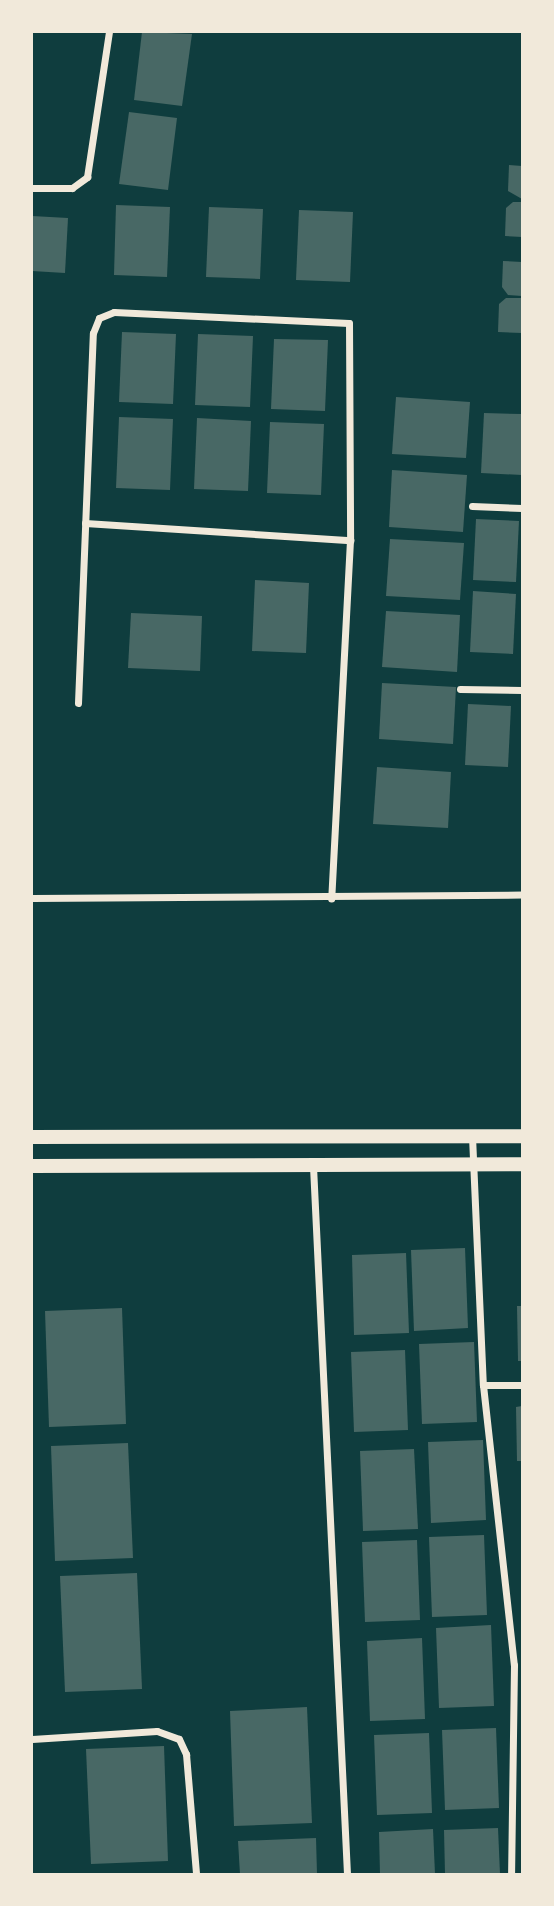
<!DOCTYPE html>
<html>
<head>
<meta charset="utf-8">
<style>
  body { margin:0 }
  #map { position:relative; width:554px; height:1906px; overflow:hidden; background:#0f3d3e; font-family:Raleway,sans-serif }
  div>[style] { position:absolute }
  .building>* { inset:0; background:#486865 }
  .minor>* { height:7px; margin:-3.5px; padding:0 3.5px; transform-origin:3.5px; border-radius:3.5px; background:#f1e9da }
  .secondary>* { height:14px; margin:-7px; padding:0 7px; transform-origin:7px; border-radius:7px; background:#f1e9da }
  span { translate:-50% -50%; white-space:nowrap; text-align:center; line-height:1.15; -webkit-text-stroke:7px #f1e9da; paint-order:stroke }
  .frame { position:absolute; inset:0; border:33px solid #f1e9da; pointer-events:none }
</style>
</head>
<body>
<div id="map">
  <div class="building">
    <i style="clip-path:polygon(142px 32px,192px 34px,182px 106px,134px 100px)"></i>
    <i style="clip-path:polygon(129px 112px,177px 118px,168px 190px,119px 184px)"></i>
    <i style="clip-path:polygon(509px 165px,522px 166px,522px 199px,508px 191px)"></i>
    <i style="clip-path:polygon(513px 202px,522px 202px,522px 237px,505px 236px,506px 208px)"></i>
    <i style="clip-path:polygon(116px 205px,170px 207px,167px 277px,114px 275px)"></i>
    <i style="clip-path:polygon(209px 207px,263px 209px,260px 279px,206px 277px)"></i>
    <i style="clip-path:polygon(299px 210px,353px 212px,350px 282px,296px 280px)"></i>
    <i style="clip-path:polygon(32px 216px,68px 218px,65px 273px,32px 271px)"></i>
    <i style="clip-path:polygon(503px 261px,522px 262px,522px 296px,508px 295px,502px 287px)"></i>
    <i style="clip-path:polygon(506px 298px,522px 298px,522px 333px,498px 332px,499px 304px)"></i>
    <i style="clip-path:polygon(122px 332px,176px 334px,173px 404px,119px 402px)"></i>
    <i style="clip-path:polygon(198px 334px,253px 336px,250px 407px,195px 405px)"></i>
    <i style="clip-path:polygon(274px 339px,328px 340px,325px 411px,271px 409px)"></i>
    <i style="clip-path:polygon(396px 397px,470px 402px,466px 458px,392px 454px)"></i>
    <i style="clip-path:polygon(484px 413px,522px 414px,522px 475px,481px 473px)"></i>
    <i style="clip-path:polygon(119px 417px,173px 419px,170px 490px,116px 488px)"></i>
    <i style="clip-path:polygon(197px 418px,251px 421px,248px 491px,194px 489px)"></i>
    <i style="clip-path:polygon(270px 422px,324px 424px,321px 495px,267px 493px)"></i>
    <i style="clip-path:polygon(392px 470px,467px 475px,463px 532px,389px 527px)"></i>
    <i style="clip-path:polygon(476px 519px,519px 521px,516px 582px,473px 580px)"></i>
    <i style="clip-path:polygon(390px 539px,464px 543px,460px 600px,386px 596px)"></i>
    <i style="clip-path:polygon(255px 580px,309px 583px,306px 653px,252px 651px)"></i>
    <i style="clip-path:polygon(473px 591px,516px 594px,513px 654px,470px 652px)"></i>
    <i style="clip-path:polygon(386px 611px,460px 615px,457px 672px,382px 667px)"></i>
    <i style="clip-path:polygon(131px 613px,202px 616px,200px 671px,128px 668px)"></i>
    <i style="clip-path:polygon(382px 683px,456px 687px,453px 744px,379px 739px)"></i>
    <i style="clip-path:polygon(468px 704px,511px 706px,508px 767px,465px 765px)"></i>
    <i style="clip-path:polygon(377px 767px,451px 772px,448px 828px,373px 824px)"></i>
    <i style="clip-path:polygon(465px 1248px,468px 1328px,414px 1331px,411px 1250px)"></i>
    <i style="clip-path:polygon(406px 1253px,409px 1333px,354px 1335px,352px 1255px)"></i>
    <i style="clip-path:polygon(517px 1306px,522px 1306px,522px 1361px,518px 1361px)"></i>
    <i style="clip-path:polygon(122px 1308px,126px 1424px,49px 1427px,45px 1311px)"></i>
    <i style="clip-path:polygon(474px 1342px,477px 1422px,422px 1424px,419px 1344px)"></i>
    <i style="clip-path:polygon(405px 1350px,408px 1430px,354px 1432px,351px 1352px)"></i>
    <i style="clip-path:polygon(522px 1406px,522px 1461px,517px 1461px,516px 1407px)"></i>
    <i style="clip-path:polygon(483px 1440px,486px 1520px,431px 1523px,428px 1442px)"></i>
    <i style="clip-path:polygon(128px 1443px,133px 1558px,55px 1561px,51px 1446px)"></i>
    <i style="clip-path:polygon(414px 1449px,418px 1529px,363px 1531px,360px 1451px)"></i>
    <i style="clip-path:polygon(484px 1535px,487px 1615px,432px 1617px,429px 1537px)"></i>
    <i style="clip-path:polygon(417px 1540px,420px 1620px,365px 1622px,362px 1542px)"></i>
    <i style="clip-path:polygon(137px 1573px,142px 1689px,65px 1692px,60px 1576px)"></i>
    <i style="clip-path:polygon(491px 1625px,494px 1706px,439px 1708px,436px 1628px)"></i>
    <i style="clip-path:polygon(422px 1638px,425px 1719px,370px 1721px,367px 1641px)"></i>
    <i style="clip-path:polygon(307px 1707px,312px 1823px,234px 1826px,230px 1711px)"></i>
    <i style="clip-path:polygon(496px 1728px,499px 1808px,445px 1810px,442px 1730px)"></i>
    <i style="clip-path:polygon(429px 1733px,432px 1813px,377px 1815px,374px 1735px)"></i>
    <i style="clip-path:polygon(164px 1746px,168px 1861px,91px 1864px,86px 1749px)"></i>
    <i style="clip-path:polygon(498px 1828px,500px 1874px,445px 1874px,444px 1830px)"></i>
    <i style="clip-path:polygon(433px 1829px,435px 1874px,380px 1874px,379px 1832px)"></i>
    <i style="clip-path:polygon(316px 1838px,317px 1874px,240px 1874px,238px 1841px)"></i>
  </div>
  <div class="minor">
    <i style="left:32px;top:188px;width:40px"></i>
    <i style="left:72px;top:188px;width:19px;rotate:-36deg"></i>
    <i style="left:87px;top:177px;width:147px;rotate:-81.4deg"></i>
    <i style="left:472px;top:506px;width:50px;rotate:2.3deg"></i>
    <i style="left:85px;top:523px;width:266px;rotate:3.7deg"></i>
    <i style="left:460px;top:689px;width:62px;rotate:0.9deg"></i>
    <i style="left:78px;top:703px;width:370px;rotate:-87.7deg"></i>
    <i style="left:93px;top:333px;width:16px;rotate:-68deg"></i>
    <i style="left:99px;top:318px;width:16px;rotate:-22deg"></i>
    <i style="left:114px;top:312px;width:235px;rotate:2.7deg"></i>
    <i style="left:349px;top:323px;width:217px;rotate:89.7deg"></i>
    <i style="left:350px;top:540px;width:359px;rotate:93deg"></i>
    <i style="left:32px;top:898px;width:490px;rotate:-0.4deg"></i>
    <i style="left:472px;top:1136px;width:249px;rotate:87.5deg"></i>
    <i style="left:483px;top:1385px;width:282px;rotate:83.7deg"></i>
    <i style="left:514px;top:1665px;width:209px;rotate:90.8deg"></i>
    <i style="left:313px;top:1166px;width:709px;rotate:87.25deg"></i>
    <i style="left:483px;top:1385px;width:39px"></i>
    <i style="left:32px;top:1739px;width:125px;rotate:-3.7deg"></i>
    <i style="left:157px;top:1731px;width:23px;rotate:20deg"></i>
    <i style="left:179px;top:1739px;width:17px;rotate:65deg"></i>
    <i style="left:186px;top:1754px;width:120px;rotate:85.2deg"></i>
  </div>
  <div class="secondary">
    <i style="left:32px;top:1137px;width:490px;rotate:-0.1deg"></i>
    <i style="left:32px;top:1166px;width:490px;rotate:-0.2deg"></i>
  </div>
  <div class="frame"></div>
</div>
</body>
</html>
